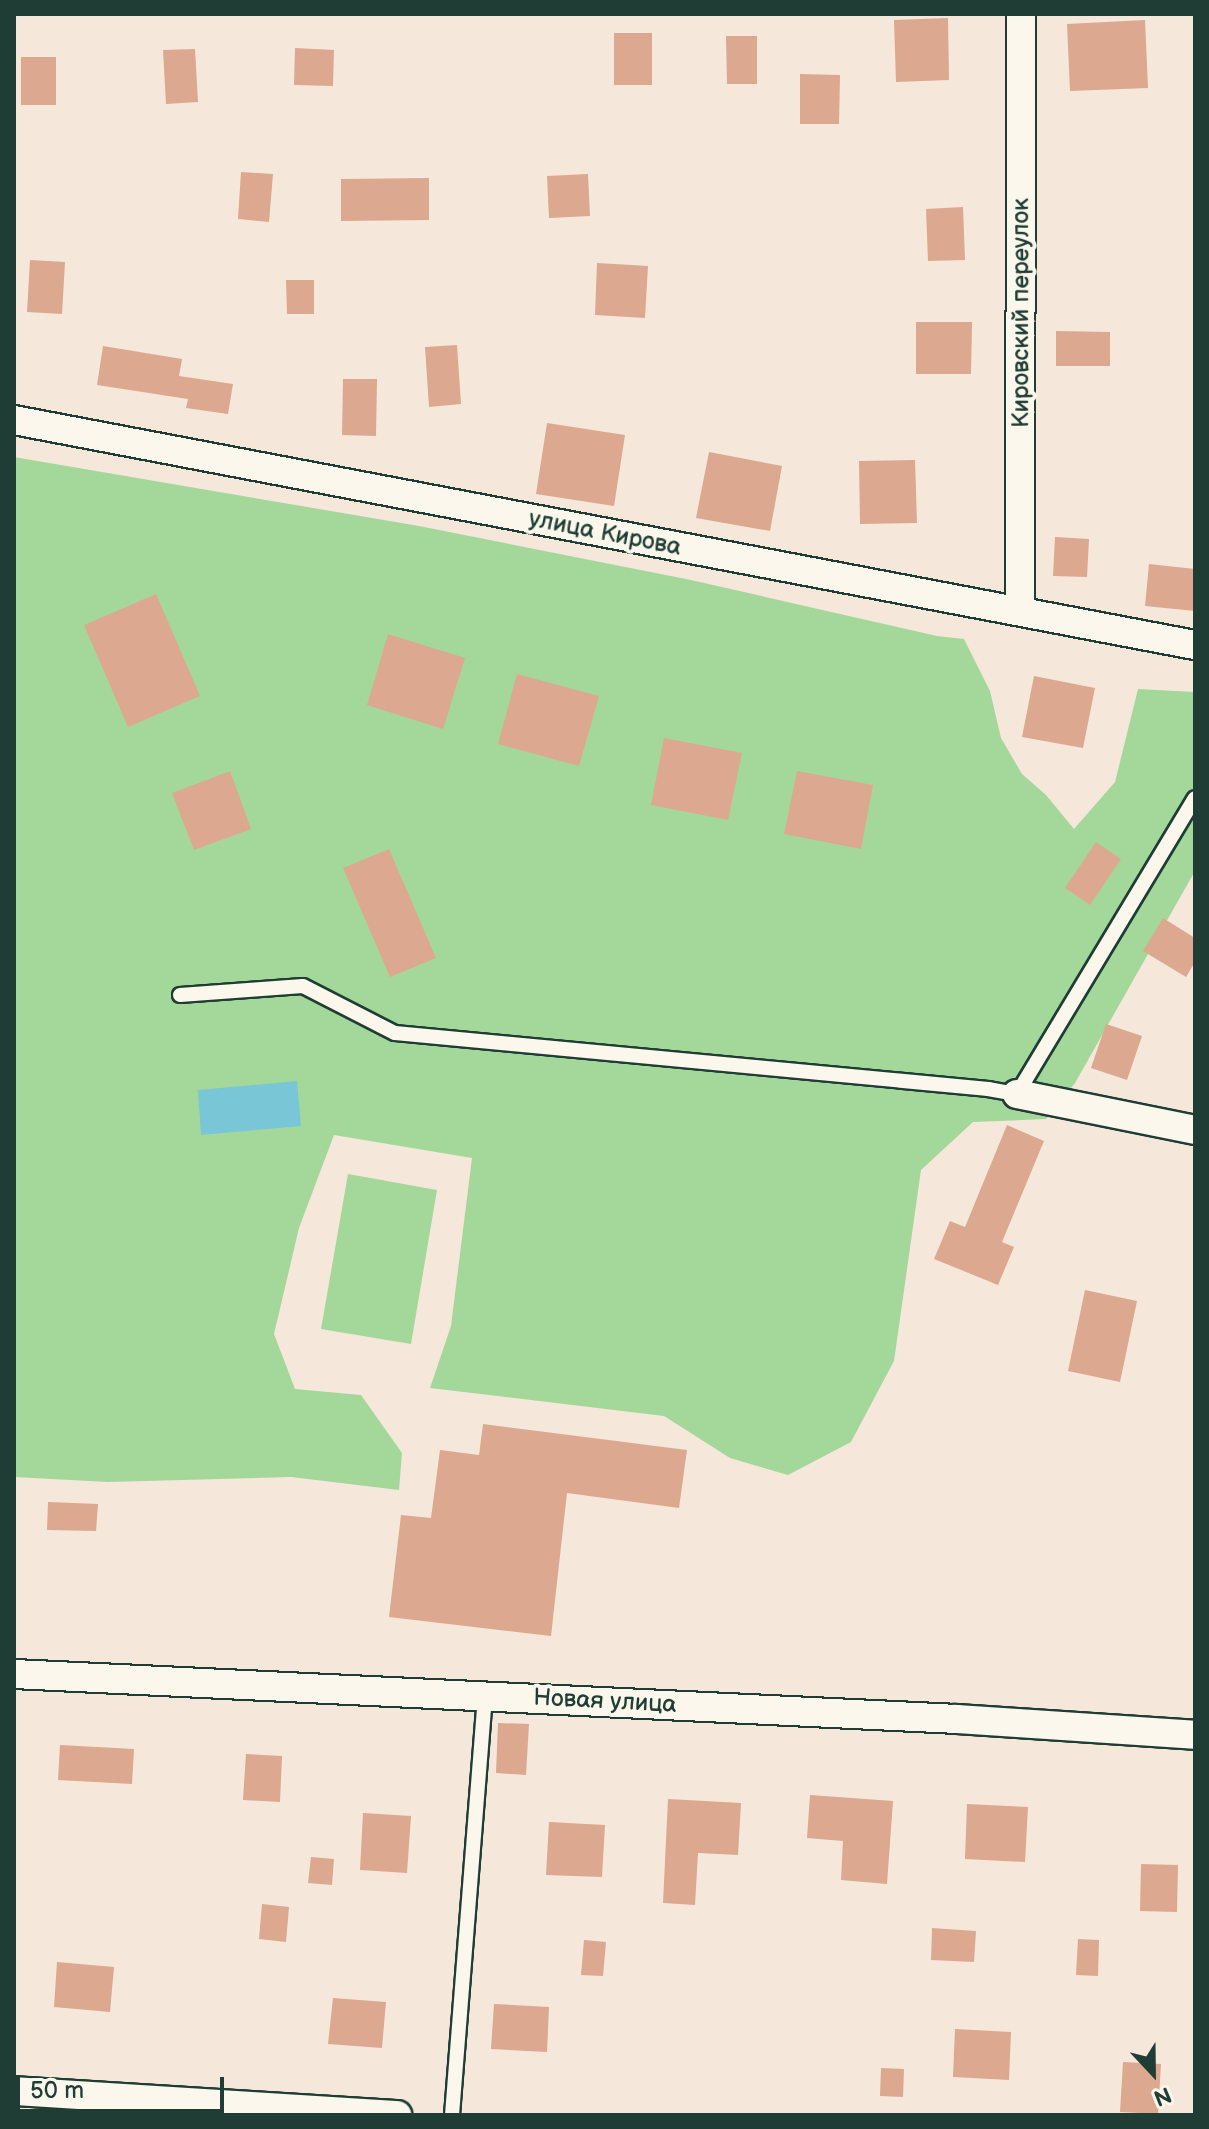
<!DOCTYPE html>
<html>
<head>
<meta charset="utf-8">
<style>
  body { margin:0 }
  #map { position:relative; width:1209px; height:2129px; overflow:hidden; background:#f5e7da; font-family:"Balsamiq Sans",sans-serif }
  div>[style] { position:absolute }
  .green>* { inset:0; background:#a4d89b }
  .water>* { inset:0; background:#79c6d7 }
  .building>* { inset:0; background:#dca890 }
  .roads { filter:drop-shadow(2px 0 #1f3d34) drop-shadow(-2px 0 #1f3d34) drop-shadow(0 2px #1f3d34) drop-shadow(0 -2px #1f3d34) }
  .service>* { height:14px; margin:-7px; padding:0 7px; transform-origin:7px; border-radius:7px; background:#fbf7ec }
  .minor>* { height:28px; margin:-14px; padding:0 14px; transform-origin:14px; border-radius:14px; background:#fbf7ec }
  span { translate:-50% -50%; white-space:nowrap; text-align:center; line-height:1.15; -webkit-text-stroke:8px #fbf7ec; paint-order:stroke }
  .street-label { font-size:24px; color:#1f3d34 }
  .frame { position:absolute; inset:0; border:16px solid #1f3d34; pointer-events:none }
  .north { position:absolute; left:1113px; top:2033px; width:80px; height:80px; -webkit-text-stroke:6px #fbf7ec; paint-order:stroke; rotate:158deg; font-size:22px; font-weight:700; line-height:32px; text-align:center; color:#1f3d34 }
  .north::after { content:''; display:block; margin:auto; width:28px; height:36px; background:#1f3d34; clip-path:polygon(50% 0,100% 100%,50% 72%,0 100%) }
  .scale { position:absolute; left:16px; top:2077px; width:208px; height:36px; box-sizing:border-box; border:4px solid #1f3d34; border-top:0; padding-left:10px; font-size:24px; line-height:28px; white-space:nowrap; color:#1f3d34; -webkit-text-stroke:6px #fbf7ec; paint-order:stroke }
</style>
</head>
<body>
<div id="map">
  <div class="green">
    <i style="clip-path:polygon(14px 457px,419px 526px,691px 580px,937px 636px,964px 639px,990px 691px,1001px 738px,1022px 774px,1046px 795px,1074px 829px,1115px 782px,1138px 689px,1195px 692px,1195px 871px,1075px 1083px,1046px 1119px,973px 1122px,921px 1170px,894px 1361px,851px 1442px,788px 1475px,730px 1458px,664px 1416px,430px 1388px,451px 1326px,472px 1158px,334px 1135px,299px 1228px,274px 1334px,295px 1389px,361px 1395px,402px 1453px,399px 1490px,291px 1477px,108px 1482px,14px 1477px)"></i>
    <i style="clip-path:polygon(348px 1174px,437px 1190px,411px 1344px,321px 1329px)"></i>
  </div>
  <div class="water">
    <i style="clip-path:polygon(297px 1081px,301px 1126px,201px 1135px,198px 1090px)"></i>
  </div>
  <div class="building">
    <i style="clip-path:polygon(948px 18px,949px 80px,896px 82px,894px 20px)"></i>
    <i style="clip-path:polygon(1145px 20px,1148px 88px,1070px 91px,1067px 24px)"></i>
    <i style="clip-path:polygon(614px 33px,652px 33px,652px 85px,614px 85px)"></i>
    <i style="clip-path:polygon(726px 36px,757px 36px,757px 84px,727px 84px)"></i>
    <i style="clip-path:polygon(295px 48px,334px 50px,333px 86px,294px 85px)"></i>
    <i style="clip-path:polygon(195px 49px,198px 102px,166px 104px,163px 50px)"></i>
    <i style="clip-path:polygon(21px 57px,56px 57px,56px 105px,21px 105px)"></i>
    <i style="clip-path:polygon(800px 74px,840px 75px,839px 124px,800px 124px)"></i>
    <i style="clip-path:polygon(241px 172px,273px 174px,269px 222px,238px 219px)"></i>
    <i style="clip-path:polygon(588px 174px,590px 216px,549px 218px,547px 176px)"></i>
    <i style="clip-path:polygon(429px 178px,429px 220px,341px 221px,341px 179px)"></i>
    <i style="clip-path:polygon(963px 207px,965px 260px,928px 261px,926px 209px)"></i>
    <i style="clip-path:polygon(30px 260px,65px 262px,62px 314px,27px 312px)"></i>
    <i style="clip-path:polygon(597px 263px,648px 266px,645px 318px,595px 315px)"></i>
    <i style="clip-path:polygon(286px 280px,314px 280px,314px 314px,287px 314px)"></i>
    <i style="clip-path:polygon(916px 322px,972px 322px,971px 374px,916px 374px)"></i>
    <i style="clip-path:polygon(1056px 331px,1110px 332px,1110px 366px,1056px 366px)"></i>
    <i style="clip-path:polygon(457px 345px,461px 404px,429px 407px,425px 347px)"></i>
    <i style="clip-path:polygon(103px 346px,182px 359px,179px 376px,233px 384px,228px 414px,186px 408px,188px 399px,97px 385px)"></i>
    <i style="clip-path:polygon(343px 379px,377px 379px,376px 436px,342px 435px)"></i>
    <i style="clip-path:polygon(547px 423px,625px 435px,614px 506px,536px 494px)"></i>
    <i style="clip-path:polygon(709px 452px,782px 466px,770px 531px,696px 518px)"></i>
    <i style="clip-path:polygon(915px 460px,917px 523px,860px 524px,859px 461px)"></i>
    <i style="clip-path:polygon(1055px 537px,1089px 539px,1087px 577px,1053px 576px)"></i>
    <i style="clip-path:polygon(1149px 564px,1195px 569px,1195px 611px,1145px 606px)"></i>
    <i style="clip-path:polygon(156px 594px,200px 696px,128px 727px,84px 625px)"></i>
    <i style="clip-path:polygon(388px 634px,465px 658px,443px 729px,367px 705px)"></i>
    <i style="clip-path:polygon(517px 674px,599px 696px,579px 766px,498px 744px)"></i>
    <i style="clip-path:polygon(1034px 676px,1095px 688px,1083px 748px,1022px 737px)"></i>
    <i style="clip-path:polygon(664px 738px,742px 753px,728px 820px,651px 805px)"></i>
    <i style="clip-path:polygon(230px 771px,251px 829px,194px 850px,172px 793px)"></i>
    <i style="clip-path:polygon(797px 771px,873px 785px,861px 849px,784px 834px)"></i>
    <i style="clip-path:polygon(1096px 842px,1121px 859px,1090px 905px,1065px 888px)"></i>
    <i style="clip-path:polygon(389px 849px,436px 958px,390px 977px,343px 868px)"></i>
    <i style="clip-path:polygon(1163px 918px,1195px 938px,1195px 962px,1186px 977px,1143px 951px)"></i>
    <i style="clip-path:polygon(1106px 1024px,1142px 1036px,1127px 1080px,1091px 1068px)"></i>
    <i style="clip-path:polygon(1007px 1125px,1044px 1141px,1002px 1242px,1014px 1247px,998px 1285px,934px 1259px,950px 1221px,965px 1227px)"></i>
    <i style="clip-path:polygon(1085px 1290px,1137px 1301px,1120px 1382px,1068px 1371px)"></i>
    <i style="clip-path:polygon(483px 1424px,687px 1450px,679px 1508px,567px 1493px,551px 1636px,389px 1617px,401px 1515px,431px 1518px,440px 1450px,479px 1455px)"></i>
    <i style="clip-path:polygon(48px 1502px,98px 1504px,96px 1531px,47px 1530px)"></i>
    <i style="clip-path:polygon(498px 1723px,529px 1724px,526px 1775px,496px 1773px)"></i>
    <i style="clip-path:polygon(60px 1745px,134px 1749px,132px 1784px,58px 1780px)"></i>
    <i style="clip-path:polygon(246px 1754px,282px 1756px,280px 1802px,243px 1800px)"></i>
    <i style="clip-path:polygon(810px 1795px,893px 1801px,887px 1884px,841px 1880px,843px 1841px,807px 1838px)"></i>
    <i style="clip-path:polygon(668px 1799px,741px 1803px,738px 1855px,698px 1853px,695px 1905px,663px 1903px)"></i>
    <i style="clip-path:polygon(967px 1804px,1028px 1807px,1025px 1862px,965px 1859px)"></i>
    <i style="clip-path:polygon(363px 1813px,411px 1816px,407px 1873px,360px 1870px)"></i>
    <i style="clip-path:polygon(549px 1822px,605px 1825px,602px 1877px,546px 1875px)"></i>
    <i style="clip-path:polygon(311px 1857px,334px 1859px,332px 1885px,308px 1883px)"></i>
    <i style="clip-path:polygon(1141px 1864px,1178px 1865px,1177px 1912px,1140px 1911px)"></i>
    <i style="clip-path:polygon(262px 1904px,289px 1907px,286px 1942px,259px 1939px)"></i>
    <i style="clip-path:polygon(932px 1928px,976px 1931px,974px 1962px,931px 1960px)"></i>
    <i style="clip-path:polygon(1078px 1939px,1099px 1940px,1098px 1976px,1076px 1975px)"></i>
    <i style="clip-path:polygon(584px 1940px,606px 1942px,603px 1976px,581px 1975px)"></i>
    <i style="clip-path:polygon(57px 1962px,114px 1967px,110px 2012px,54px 2007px)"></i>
    <i style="clip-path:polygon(333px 1998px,386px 2002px,382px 2048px,328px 2044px)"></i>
    <i style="clip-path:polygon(494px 2004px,549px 2007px,547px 2052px,491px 2049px)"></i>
    <i style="clip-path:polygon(955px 2029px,1011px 2032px,1009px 2080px,953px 2077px)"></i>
    <i style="clip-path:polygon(1123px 2062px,1161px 2064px,1158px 2114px,1120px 2112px)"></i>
    <i style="clip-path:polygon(881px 2068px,904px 2069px,903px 2097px,880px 2096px)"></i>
  </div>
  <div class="roads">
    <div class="service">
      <i style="left:180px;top:995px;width:123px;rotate:-4.2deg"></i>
      <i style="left:303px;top:986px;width:103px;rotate:27.1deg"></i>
      <i style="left:395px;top:1033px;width:596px;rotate:5.39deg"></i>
      <i style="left:988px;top:1089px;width:29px;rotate:10deg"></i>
      <i style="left:1017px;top:1094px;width:345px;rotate:-59deg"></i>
      <i style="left:452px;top:2115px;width:421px;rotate:-85.5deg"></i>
    </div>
    <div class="minor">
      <i style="left:14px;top:420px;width:1202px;rotate:10.79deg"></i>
      <i style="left:1020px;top:611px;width:597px;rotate:-89.9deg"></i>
      <i style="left:1017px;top:1094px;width:182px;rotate:11.4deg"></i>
      <i style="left:14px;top:1674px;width:943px;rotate:2.73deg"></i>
      <i style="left:956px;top:1719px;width:240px;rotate:3.8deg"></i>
      <i style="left:14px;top:2091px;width:384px;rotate:3.6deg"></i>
    </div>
  </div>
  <div class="street-label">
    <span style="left:1021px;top:313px;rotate:-90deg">Кировский переулок</span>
    <span style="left:605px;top:533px;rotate:11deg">улица Кирова</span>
    <span style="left:605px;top:1701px;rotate:3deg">Новая улица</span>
  </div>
  <div class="frame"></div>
  <div class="north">N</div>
  <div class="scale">50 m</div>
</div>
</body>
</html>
